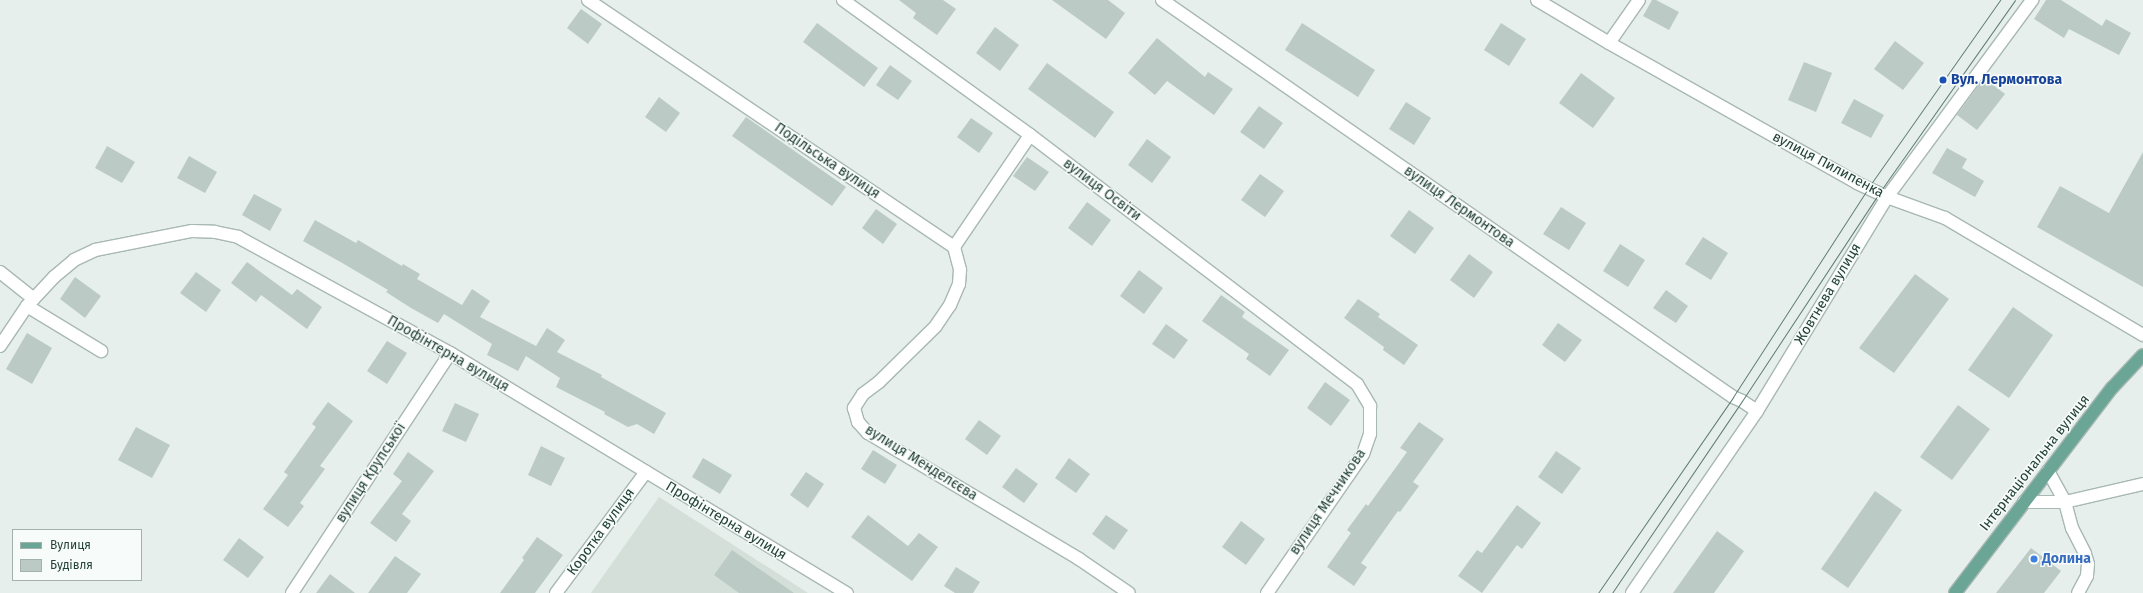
<!DOCTYPE html>
<html>
<head>
<meta charset="utf-8">
<style>
  body { margin:0 }
  #map { position:relative; width:2143px; height:593px; overflow:hidden; background:#e6efeb; font-family:"Fira Sans",sans-serif }
  div>[style] { position:absolute }
  .built>* { inset:0; background:#d4dfda }
  .building>* { inset:0; background:#bbcac4 }
  .roads { filter:drop-shadow(1px 0 #a8b8b2) drop-shadow(-1px 0 #a8b8b2) drop-shadow(0 1px #a8b8b2) drop-shadow(0 -1px #a8b8b2) }
  .minor>* { height:12px; margin:-6px; padding:0 6px; transform-origin:6px; border-radius:6px; background:#fff }
  .major>* { height:12px; margin:-6px; padding:0 6px; transform-origin:6px; border-radius:6px; background:#6aa596 }
  .tram>* { height:1px; margin:-0.5px; padding:0 0.5px; transform-origin:0.5px; border-radius:0.5px; background:#5f7d75 }
  .dots>* { width:11px; height:11px; translate:-50% -50%; box-sizing:border-box; border:2px solid #f7fbf9; border-radius:50% }
  span { translate:-50% -50%; white-space:nowrap; text-align:center; line-height:1.15; -webkit-text-stroke:3px #f7fbf9; paint-order:stroke }
  .transit-label { font-size:14px; color:#164399; font-weight:700 }
  .left { translate:0 -50%; text-align:left }
  .street-label { font-size:14px; color:#24423a }
  .shop-label { font-size:14px; color:#366cbe; font-weight:700 }
  .legend { position:absolute; left:12px; top:529px; width:130px; height:52px; box-sizing:border-box; background:#f7fbf9; border:1px solid #a3b1ad; margin:0; padding:5px 7px; list-style:none; font-size:12px; color:#24423a }
  .legend li { display:flex; align-items:center; gap:8px; height:20px }
  .legend b { width:20px; border:1px solid #a3b1ad }
</style>
</head>
<body>
<div id="map">
  <div class="built">
    <i style="clip-path:polygon(659px 497px,808px 593px,591px 593px)"></i>
  </div>
  <div class="building">
    <i style="clip-path:polygon(899px 0,943px 0,956px 9px,937px 35px,913px 18px,916px 13px)"></i>
    <i style="clip-path:polygon(1052px 0,1108px 0,1125px 13px,1106px 39px)"></i>
    <i style="clip-path:polygon(1652px 0,1656px 0,1679px 12px,1669px 30px,1643px 16px)"></i>
    <i style="clip-path:polygon(2046px 0,2061px 0,2102px 26px,2106px 19px,2131px 33px,2119px 55px,2069px 29px,2064px 38px,2034px 19px)"></i>
    <i style="clip-path:polygon(581px 9px,602px 24px,588px 44px,567px 28px)"></i>
    <i style="clip-path:polygon(817px 23px,878px 68px,864px 87px,803px 42px)"></i>
    <i style="clip-path:polygon(1302px 23px,1375px 70px,1358px 97px,1285px 50px)"></i>
    <i style="clip-path:polygon(1501px 23px,1526px 39px,1509px 66px,1484px 50px)"></i>
    <i style="clip-path:polygon(995px 27px,1019px 45px,1000px 71px,976px 53px)"></i>
    <i style="clip-path:polygon(1157px 38px,1205px 77px,1208px 72px,1233px 89px,1214px 115px,1167px 81px,1155px 95px,1128px 73px)"></i>
    <i style="clip-path:polygon(1895px 41px,1924px 63px,1903px 90px,1874px 69px)"></i>
    <i style="clip-path:polygon(1804px 62px,1832px 73px,1816px 112px,1788px 100px)"></i>
    <i style="clip-path:polygon(1047px 63px,1114px 112px,1095px 138px,1028px 89px)"></i>
    <i style="clip-path:polygon(890px 65px,912px 81px,898px 100px,876px 85px)"></i>
    <i style="clip-path:polygon(1581px 73px,1615px 98px,1593px 128px,1559px 103px)"></i>
    <i style="clip-path:polygon(1984px 78px,2005px 94px,1977px 130px,1957px 115px)"></i>
    <i style="clip-path:polygon(659px 97px,680px 113px,666px 132px,645px 117px)"></i>
    <i style="clip-path:polygon(1854px 99px,1884px 115px,1871px 138px,1841px 123px)"></i>
    <i style="clip-path:polygon(1406px 102px,1431px 118px,1414px 145px,1389px 129px)"></i>
    <i style="clip-path:polygon(1259px 106px,1283px 123px,1264px 149px,1240px 132px)"></i>
    <i style="clip-path:polygon(746px 117px,846px 187px,832px 206px,732px 136px)"></i>
    <i style="clip-path:polygon(971px 118px,993px 133px,979px 153px,957px 137px)"></i>
    <i style="clip-path:polygon(1147px 139px,1171px 157px,1152px 183px,1128px 165px)"></i>
    <i style="clip-path:polygon(107px 146px,135px 162px,122px 183px,95px 168px)"></i>
    <i style="clip-path:polygon(1947px 148px,1967px 159px,1962px 168px,1984px 181px,1975px 197px,1932px 173px)"></i>
    <i style="clip-path:polygon(2143px 152px,2143px 287px,2037px 227px,2060px 186px,2109px 213px)"></i>
    <i style="clip-path:polygon(189px 156px,217px 172px,205px 193px,177px 178px)"></i>
    <i style="clip-path:polygon(1027px 157px,1049px 172px,1035px 191px,1013px 176px)"></i>
    <i style="clip-path:polygon(1260px 174px,1284px 191px,1265px 217px,1241px 200px)"></i>
    <i style="clip-path:polygon(254px 194px,282px 209px,270px 231px,242px 215px)"></i>
    <i style="clip-path:polygon(1087px 202px,1111px 220px,1092px 246px,1068px 228px)"></i>
    <i style="clip-path:polygon(1561px 207px,1586px 223px,1569px 250px,1543px 234px)"></i>
    <i style="clip-path:polygon(876px 209px,897px 224px,883px 244px,862px 228px)"></i>
    <i style="clip-path:polygon(1409px 210px,1434px 228px,1415px 254px,1390px 236px)"></i>
    <i style="clip-path:polygon(315px 220px,356px 243px,358px 240px,402px 266px,403px 264px,420px 274px,417px 279px,462px 305px,472px 289px,490px 301px,480px 317px,536px 346px,547px 328px,565px 340px,557px 352px,602px 375px,601px 377px,666px 413px,654px 434px,637px 424px,628px 427px,604px 414px,605px 412px,556px 387px,560px 378px,526px 356px,518px 371px,487px 355px,492px 344px,444px 314px,438px 323px,411px 308px,386px 292px,388px 290px,344px 264px,303px 241px)"></i>
    <i style="clip-path:polygon(1703px 237px,1728px 253px,1711px 280px,1685px 264px)"></i>
    <i style="clip-path:polygon(1620px 244px,1645px 260px,1628px 287px,1603px 271px)"></i>
    <i style="clip-path:polygon(1469px 254px,1493px 272px,1474px 298px,1450px 280px)"></i>
    <i style="clip-path:polygon(247px 262px,292px 295px,297px 289px,322px 307px,307px 329px,261px 295px,256px 302px,231px 283px)"></i>
    <i style="clip-path:polygon(1139px 270px,1163px 288px,1144px 314px,1120px 296px)"></i>
    <i style="clip-path:polygon(196px 272px,221px 290px,206px 312px,180px 293px)"></i>
    <i style="clip-path:polygon(1915px 274px,1949px 299px,1894px 373px,1859px 348px)"></i>
    <i style="clip-path:polygon(75px 277px,101px 296px,85px 318px,60px 299px)"></i>
    <i style="clip-path:polygon(1666px 290px,1688px 306px,1676px 323px,1653px 308px)"></i>
    <i style="clip-path:polygon(1221px 295px,1245px 312px,1242px 317px,1289px 350px,1270px 376px,1246px 359px,1249px 354px,1202px 321px)"></i>
    <i style="clip-path:polygon(1358px 299px,1380px 314px,1378px 317px,1418px 345px,1404px 365px,1383px 350px,1384px 347px,1344px 318px)"></i>
    <i style="clip-path:polygon(2013px 307px,2053px 335px,2009px 398px,1968px 370px)"></i>
    <i style="clip-path:polygon(1558px 323px,1582px 340px,1565px 362px,1542px 345px)"></i>
    <i style="clip-path:polygon(1166px 324px,1188px 340px,1174px 359px,1152px 344px)"></i>
    <i style="clip-path:polygon(27px 333px,52px 348px,32px 384px,6px 369px)"></i>
    <i style="clip-path:polygon(387px 341px,407px 353px,387px 384px,367px 371px)"></i>
    <i style="clip-path:polygon(1325px 382px,1350px 400px,1331px 426px,1307px 408px)"></i>
    <i style="clip-path:polygon(328px 402px,353px 421px,320px 466px,325px 469px,300px 503px,304px 506px,288px 527px,263px 509px,288px 475px,284px 472px,316px 427px,312px 424px)"></i>
    <i style="clip-path:polygon(455px 403px,479px 414px,466px 442px,442px 431px)"></i>
    <i style="clip-path:polygon(1958px 405px,1990px 429px,1952px 480px,1920px 457px)"></i>
    <i style="clip-path:polygon(979px 420px,1001px 436px,987px 455px,965px 439px)"></i>
    <i style="clip-path:polygon(1419px 422px,1444px 439px,1413px 482px,1419px 486px,1400px 512px,1398px 511px,1361px 563px,1367px 567px,1354px 586px,1327px 567px,1351px 533px,1347px 530px,1366px 504px,1368px 506px,1407px 452px,1400px 448px)"></i>
    <i style="clip-path:polygon(136px 427px,170px 445px,152px 478px,118px 460px)"></i>
    <i style="clip-path:polygon(541px 446px,565px 458px,551px 486px,528px 475px)"></i>
    <i style="clip-path:polygon(873px 450px,897px 465px,885px 484px,861px 469px)"></i>
    <i style="clip-path:polygon(1556px 451px,1581px 468px,1562px 494px,1538px 477px)"></i>
    <i style="clip-path:polygon(408px 452px,434px 471px,402px 514px,411px 521px,396px 542px,370px 523px,402px 481px,393px 474px)"></i>
    <i style="clip-path:polygon(703px 458px,732px 475px,720px 494px,692px 477px)"></i>
    <i style="clip-path:polygon(1069px 458px,1090px 474px,1076px 493px,1055px 478px)"></i>
    <i style="clip-path:polygon(1016px 468px,1038px 484px,1024px 503px,1002px 487px)"></i>
    <i style="clip-path:polygon(806px 472px,824px 484px,808px 508px,790px 495px)"></i>
    <i style="clip-path:polygon(1875px 491px,1902px 510px,1848px 588px,1821px 569px)"></i>
    <i style="clip-path:polygon(1517px 505px,1541px 523px,1522px 549px,1517px 545px,1482px 593px,1458px 576px,1477px 550px,1482px 553px)"></i>
    <i style="clip-path:polygon(868px 515px,908px 546px,919px 533px,938px 547px,912px 581px,851px 537px)"></i>
    <i style="clip-path:polygon(1106px 515px,1128px 530px,1114px 550px,1092px 534px)"></i>
    <i style="clip-path:polygon(1241px 521px,1265px 539px,1246px 565px,1222px 547px)"></i>
    <i style="clip-path:polygon(1717px 531px,1744px 551px,1714px 593px,1673px 593px)"></i>
    <i style="clip-path:polygon(537px 537px,563px 555px,535px 593px,500px 593px,524px 560px,522px 558px)"></i>
    <i style="clip-path:polygon(239px 538px,264px 557px,248px 578px,223px 560px)"></i>
    <i style="clip-path:polygon(2031px 548px,2061px 571px,2044px 593px,1996px 593px)"></i>
    <i style="clip-path:polygon(732px 550px,794px 593px,739px 593px,714px 575px)"></i>
    <i style="clip-path:polygon(395px 556px,421px 574px,407px 593px,368px 593px)"></i>
    <i style="clip-path:polygon(956px 567px,980px 582px,973px 593px,955px 593px,944px 586px)"></i>
    <i style="clip-path:polygon(330px 574px,355px 593px,316px 593px)"></i>
  </div>
  <div class="roads">
    <div class="minor">
      <i style="left:588px;top:0;width:442px;rotate:34deg"></i>
      <i style="left:954px;top:247px;width:135px;rotate:-55.8deg"></i>
      <i style="left:843px;top:0;width:231px;rotate:35.8deg"></i>
      <i style="left:1030px;top:135px;width:411px;rotate:37.3deg"></i>
      <i style="left:1357px;top:384px;width:26px;rotate:59deg"></i>
      <i style="left:1370px;top:406px;width:28px;rotate:90deg"></i>
      <i style="left:1370px;top:434px;width:21px;rotate:109deg"></i>
      <i style="left:1363px;top:454px;width:169px;rotate:124.6deg"></i>
      <i style="left:1162px;top:0;width:695px;rotate:34.81deg"></i>
      <i style="left:1733px;top:397px;width:10px;rotate:24deg"></i>
      <i style="left:1742px;top:401px;width:18px;rotate:34deg"></i>
      <i style="left:1537px;top:0;width:84px;rotate:30.8deg"></i>
      <i style="left:1609px;top:43px;width:285px;rotate:29.4deg"></i>
      <i style="left:1857px;top:183px;width:33px;rotate:25deg"></i>
      <i style="left:1887px;top:197px;width:62px;rotate:19.9deg"></i>
      <i style="left:1945px;top:218px;width:230px;rotate:30.6deg"></i>
      <i style="left:1609px;top:43px;width:52px;rotate:-55.1deg"></i>
      <i style="left:954px;top:247px;width:24px;rotate:75deg"></i>
      <i style="left:960px;top:270px;width:14px;rotate:94deg"></i>
      <i style="left:959px;top:284px;width:23px;rotate:113deg"></i>
      <i style="left:950px;top:305px;width:25px;rotate:124deg"></i>
      <i style="left:936px;top:326px;width:80px;rotate:135.5deg"></i>
      <i style="left:879px;top:382px;width:20px;rotate:143deg"></i>
      <i style="left:863px;top:394px;width:17px;rotate:123deg"></i>
      <i style="left:854px;top:408px;width:15px;rotate:74deg"></i>
      <i style="left:858px;top:422px;width:15px;rotate:48deg"></i>
      <i style="left:868px;top:433px;width:246px;rotate:30.8deg"></i>
      <i style="left:1079px;top:559px;width:60px;rotate:34.2deg"></i>
      <i style="left:0;top:272px;width:43px;rotate:38.5deg"></i>
      <i style="left:27px;top:306px;width:87px;rotate:31.3deg"></i>
      <i style="left:0;top:346px;width:48px;rotate:-56deg"></i>
      <i style="left:27px;top:306px;width:40px;rotate:-47deg"></i>
      <i style="left:54px;top:277px;width:26px;rotate:-40deg"></i>
      <i style="left:74px;top:260px;width:23px;rotate:-25deg"></i>
      <i style="left:95px;top:250px;width:99px;rotate:-11.1deg"></i>
      <i style="left:192px;top:231px;width:23px;rotate:2deg"></i>
      <i style="left:215px;top:232px;width:24px;rotate:12deg"></i>
      <i style="left:238px;top:237px;width:242px;rotate:28.7deg"></i>
      <i style="left:450px;top:353px;width:464px;rotate:31.2deg"></i>
      <i style="left:2048px;top:471px;width:35px;rotate:61deg"></i>
      <i style="left:2065px;top:502px;width:27px;rotate:75deg"></i>
      <i style="left:2072px;top:528px;width:29px;rotate:63deg"></i>
      <i style="left:2085px;top:554px;width:10px;rotate:73deg"></i>
      <i style="left:2088px;top:564px;width:12px;rotate:95deg"></i>
      <i style="left:2087px;top:576px;width:19px;rotate:118deg"></i>
      <i style="left:2024px;top:502px;width:41px"></i>
      <i style="left:2065px;top:502px;width:80px;rotate:-13deg"></i>
      <i style="left:292px;top:593px;width:287px;rotate:-56.6deg"></i>
      <i style="left:556px;top:593px;width:151px;rotate:-53.4deg"></i>
      <i style="left:1632px;top:593px;width:221px;rotate:-55.5deg"></i>
      <i style="left:1757px;top:411px;width:250px;rotate:-58.7deg"></i>
      <i style="left:1887px;top:197px;width:245px;rotate:-53.6deg"></i>
    </div>
    <div class="major">
      <i style="left:1955px;top:593px;width:258px;rotate:-52.6deg"></i>
      <i style="left:2112px;top:388px;width:45px;rotate:-46.8deg"></i>
    </div>
  </div>
  <div class="tram">
    <i style="left:1598px;top:593px;width:238px;rotate:-55.4deg"></i>
    <i style="left:1733px;top:397px;width:249px;rotate:-57.1deg"></i>
    <i style="left:1868px;top:188px;width:230px;rotate:-54.9deg"></i>
    <i style="left:1612px;top:593px;width:232px;rotate:-55.9deg"></i>
    <i style="left:1742px;top:401px;width:249px;rotate:-56.6deg"></i>
    <i style="left:1879px;top:193px;width:236px;rotate:-54.8deg"></i>
  </div>
  <div class="dots">
    <i style="left:1943px;top:80px;background:#1a4fb4"></i>
    <i style="left:2034px;top:559px;background:#3f7fe0"></i>
  </div>
  <div class="transit-label">
    <span class="left" style="left:1951px;top:80px">Вул. Лермонтова</span>
  </div>
  <div class="street-label">
    <span style="left:827px;top:161px;rotate:34deg">Подільська вулиця</span>
    <span style="left:1828px;top:165px;rotate:28deg">вулиця Пилипенка</span>
    <span style="left:1102px;top:190px;rotate:37deg">вулиця Освіти</span>
    <span style="left:1459px;top:207px;rotate:35deg">вулиця Лермонтова</span>
    <span style="left:1828px;top:294px;rotate:-59deg">Жовтнева вулиця</span>
    <span style="left:448px;top:354px;rotate:30deg">Профінтерна вулиця</span>
    <span style="left:921px;top:463px;rotate:32deg">вулиця Менделєєва</span>
    <span style="left:2035px;top:463px;rotate:-52deg">Інтернаціональна вулиця</span>
    <span style="left:371px;top:473px;rotate:-57deg">вулиця Крупської</span>
    <span style="left:1328px;top:502px;rotate:-56deg">вулиця Мечникова</span>
    <span style="left:726px;top:521px;rotate:31deg">Профінтерна вулиця</span>
    <span style="left:601px;top:532px;rotate:-54deg">Коротка вулиця</span>
  </div>
  <div class="shop-label">
    <span class="left" style="left:2042px;top:559px">Долина</span>
  </div>
  <ul class="legend">
  <li><b style="height:5px;background:#6aa596"></b>Вулиця</li>
  <li><b style="height:11px;background:#bbcac4"></b>Будівля</li>
  </ul>
</div>
</body>
</html>
